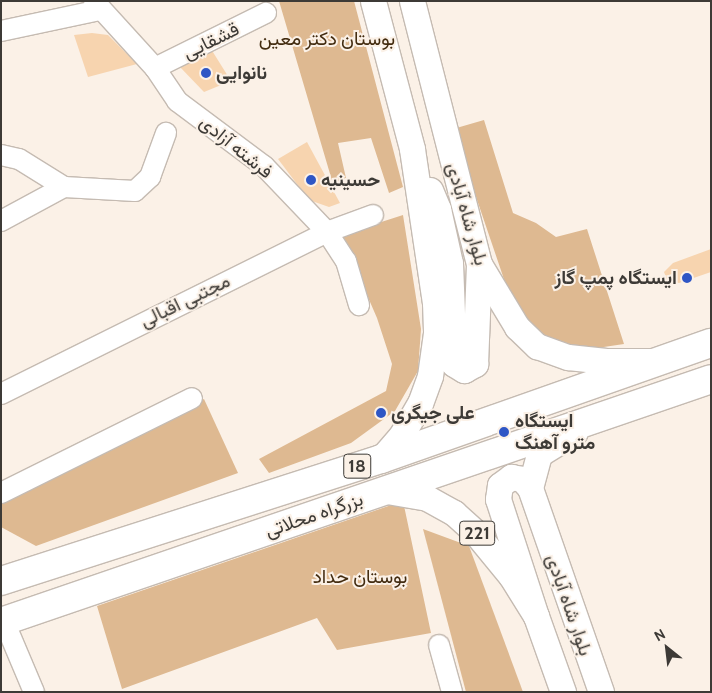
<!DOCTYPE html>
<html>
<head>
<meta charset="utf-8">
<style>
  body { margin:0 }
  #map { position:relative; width:712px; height:693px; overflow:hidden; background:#fbf1e7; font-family:Cabin,Vazirmatn,sans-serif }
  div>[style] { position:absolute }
  .green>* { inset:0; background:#deb991 }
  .building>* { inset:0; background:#f7d4af }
  .roads { filter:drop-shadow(1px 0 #c5bbb2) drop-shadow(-1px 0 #c5bbb2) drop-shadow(0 1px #c5bbb2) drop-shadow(0 -1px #c5bbb2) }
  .minor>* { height:20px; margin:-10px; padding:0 10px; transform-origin:10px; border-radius:10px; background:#fff }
  .major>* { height:25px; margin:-12.5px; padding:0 12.5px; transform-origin:12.5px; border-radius:12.5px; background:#fff }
  .highway>* { height:28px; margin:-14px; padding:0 14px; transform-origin:14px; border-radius:14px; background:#fff }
  .dots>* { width:14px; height:14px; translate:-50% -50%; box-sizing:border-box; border:2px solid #fbf1e7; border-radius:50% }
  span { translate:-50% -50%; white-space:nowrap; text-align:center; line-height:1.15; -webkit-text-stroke:4px #fbf1e7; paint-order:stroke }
  .shield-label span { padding:1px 4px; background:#fbf1e7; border:1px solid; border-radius:4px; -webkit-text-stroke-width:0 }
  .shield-label { font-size:18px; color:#3d3a36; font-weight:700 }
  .park-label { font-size:19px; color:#422b0f }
  .street-label { font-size:19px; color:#3d3a36 }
  .poi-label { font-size:19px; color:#3d3a36; font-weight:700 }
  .left { translate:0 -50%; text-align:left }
  .right { translate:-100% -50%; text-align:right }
  .frame { position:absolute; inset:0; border:2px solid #3d3a36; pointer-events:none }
  .north { position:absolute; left:642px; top:623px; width:50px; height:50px; -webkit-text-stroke:4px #fbf1e7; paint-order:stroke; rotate:331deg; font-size:14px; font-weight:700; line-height:20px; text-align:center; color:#3d3a36 }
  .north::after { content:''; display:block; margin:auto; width:18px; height:22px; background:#3d3a36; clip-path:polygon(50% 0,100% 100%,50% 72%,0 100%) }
</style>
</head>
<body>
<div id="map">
  <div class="green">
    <i style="clip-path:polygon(279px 1px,354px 1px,403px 187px,389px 193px,371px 138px,338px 143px,346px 178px,333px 184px)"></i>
    <i style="clip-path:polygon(484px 120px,513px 213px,536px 223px,556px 237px,587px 229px,624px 344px,597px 348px,554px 343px,525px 326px,509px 294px,453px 129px)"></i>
    <i style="clip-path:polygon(403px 215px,421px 329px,418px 371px,395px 411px,351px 443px,269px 473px,259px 459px,386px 391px,392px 364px,377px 318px,341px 235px)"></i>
    <i style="clip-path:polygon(204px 399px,238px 473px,36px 546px,1px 527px,1px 501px)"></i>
    <i style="clip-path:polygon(403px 501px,431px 633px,337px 650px,317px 618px,122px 689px,97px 606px)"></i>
    <i style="clip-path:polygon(423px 529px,469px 546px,523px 692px,466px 692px)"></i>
  </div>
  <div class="building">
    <i style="clip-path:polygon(92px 33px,108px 35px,137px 64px,88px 77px,74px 35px)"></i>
    <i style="clip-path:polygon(211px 49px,231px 81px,204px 92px,179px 66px)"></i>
    <i style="clip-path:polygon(307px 142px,340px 203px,329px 207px,309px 200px,278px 159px)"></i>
    <i style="clip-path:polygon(711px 249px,711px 272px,679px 283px,667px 280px,664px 272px,673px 263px)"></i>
  </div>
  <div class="roads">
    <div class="minor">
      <i style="left:94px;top:1px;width:91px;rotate:47.7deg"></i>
      <i style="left:155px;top:68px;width:40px;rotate:56deg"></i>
      <i style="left:177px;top:101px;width:109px;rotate:36.8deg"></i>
      <i style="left:264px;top:166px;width:91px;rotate:46.3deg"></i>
      <i style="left:327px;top:232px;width:35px;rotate:57deg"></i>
      <i style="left:346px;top:261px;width:46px;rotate:73.5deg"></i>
      <i style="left:1px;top:31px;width:101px;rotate:-12deg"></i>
      <i style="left:155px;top:68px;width:124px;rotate:-26.4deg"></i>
      <i style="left:1px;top:155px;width:18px;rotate:13deg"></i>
      <i style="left:19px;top:159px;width:53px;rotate:31.9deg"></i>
      <i style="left:64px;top:187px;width:71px;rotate:3.2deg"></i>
      <i style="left:135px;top:191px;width:21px;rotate:-43deg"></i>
      <i style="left:150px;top:177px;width:47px;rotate:-70deg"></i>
      <i style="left:1px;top:221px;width:72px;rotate:-28.4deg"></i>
      <i style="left:1px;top:394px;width:364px;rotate:-26.4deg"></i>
      <i style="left:327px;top:232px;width:49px;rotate:-20.3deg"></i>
      <i style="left:1px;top:493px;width:213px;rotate:-26.4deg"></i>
      <i style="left:4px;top:621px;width:77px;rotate:67.1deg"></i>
      <i style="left:439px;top:645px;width:49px;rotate:74.5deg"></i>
    </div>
    <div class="major">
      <i style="left:373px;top:1px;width:153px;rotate:75.2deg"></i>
      <i style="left:412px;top:149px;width:155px;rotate:81.5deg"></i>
      <i style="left:435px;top:302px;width:31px;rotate:88deg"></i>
      <i style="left:436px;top:333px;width:43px;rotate:97.9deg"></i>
      <i style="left:430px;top:376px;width:29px;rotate:110deg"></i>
      <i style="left:420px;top:403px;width:39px;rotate:120deg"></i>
      <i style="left:400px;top:437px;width:29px;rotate:131deg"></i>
      <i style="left:412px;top:1px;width:271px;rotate:75.7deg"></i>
      <i style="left:479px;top:264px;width:74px;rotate:58.9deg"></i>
      <i style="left:517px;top:327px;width:28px;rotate:44deg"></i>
      <i style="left:537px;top:346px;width:33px;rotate:20deg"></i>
      <i style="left:568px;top:357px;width:38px;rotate:6deg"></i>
      <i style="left:606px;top:361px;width:45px"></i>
      <i style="left:430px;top:190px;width:21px;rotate:67deg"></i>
      <i style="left:438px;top:209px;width:55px;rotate:77.5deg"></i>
      <i style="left:450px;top:263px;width:101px;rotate:87.7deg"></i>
      <i style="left:454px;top:364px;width:12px;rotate:31deg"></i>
      <i style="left:464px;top:370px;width:13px;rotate:-29deg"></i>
      <i style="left:475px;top:364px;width:100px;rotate:-87.7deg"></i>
      <i style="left:530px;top:488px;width:35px;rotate:-75deg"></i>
      <i style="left:539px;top:454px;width:42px;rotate:-31.4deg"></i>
      <i style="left:387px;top:491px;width:41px;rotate:9.9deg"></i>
      <i style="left:427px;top:498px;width:31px;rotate:29deg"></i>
      <i style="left:454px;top:513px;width:28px;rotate:42deg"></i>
      <i style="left:475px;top:532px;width:57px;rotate:50.7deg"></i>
      <i style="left:511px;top:576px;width:47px;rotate:58deg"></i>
      <i style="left:536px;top:616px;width:81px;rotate:70.4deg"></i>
      <i style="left:536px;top:616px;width:123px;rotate:-108deg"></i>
      <i style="left:498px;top:499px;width:14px;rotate:-82deg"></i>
      <i style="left:500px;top:485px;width:14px;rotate:-36deg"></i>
      <i style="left:511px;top:477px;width:11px;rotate:10deg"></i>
      <i style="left:522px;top:479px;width:12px;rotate:48deg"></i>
      <i style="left:530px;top:488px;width:216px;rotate:70.8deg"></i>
    </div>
    <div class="highway">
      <i style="left:1px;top:581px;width:399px;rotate:-17.8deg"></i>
      <i style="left:381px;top:459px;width:350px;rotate:-19.4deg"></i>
      <i style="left:1px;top:622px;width:750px;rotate:-18.89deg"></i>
    </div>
  </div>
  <div class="dots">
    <i style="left:206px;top:73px;background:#2e56c5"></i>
    <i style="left:311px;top:180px;background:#2e56c5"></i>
    <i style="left:687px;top:278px;background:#2e56c5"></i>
    <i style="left:381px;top:413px;background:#2e56c5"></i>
    <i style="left:504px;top:432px;background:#2e56c5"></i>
  </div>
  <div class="shield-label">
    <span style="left:357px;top:466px">18</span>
    <span style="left:477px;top:533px">221</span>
  </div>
  <div class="park-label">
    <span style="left:327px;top:39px">بوستان دکتر معین</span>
    <span style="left:360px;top:577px">بوستان حداد</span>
  </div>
  <div class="street-label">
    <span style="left:211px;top:41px;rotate:-26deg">قشقایی</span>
    <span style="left:236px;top:147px;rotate:39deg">فرشته آزادی</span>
    <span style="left:467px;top:214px;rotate:74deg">بلوار شاه آبادی</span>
    <span style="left:185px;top:301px;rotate:-26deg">مجتبی اقبالی</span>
    <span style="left:314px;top:515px;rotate:-19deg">بزرگراه محلاتی</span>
    <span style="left:569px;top:605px;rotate:71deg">بلوار شاه آبادی</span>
  </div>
  <div class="poi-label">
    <span class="left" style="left:216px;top:73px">نانوایی</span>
    <span class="left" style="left:321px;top:180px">حسینیه</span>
    <span class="right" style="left:677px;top:278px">ایستگاه پمپ گاز</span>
    <span class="left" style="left:391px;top:413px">علی جیگری</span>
    <span class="left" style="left:515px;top:432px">ایستگاه<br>مترو آهنگ</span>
  </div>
  <div class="frame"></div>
  <div class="north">N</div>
</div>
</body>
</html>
